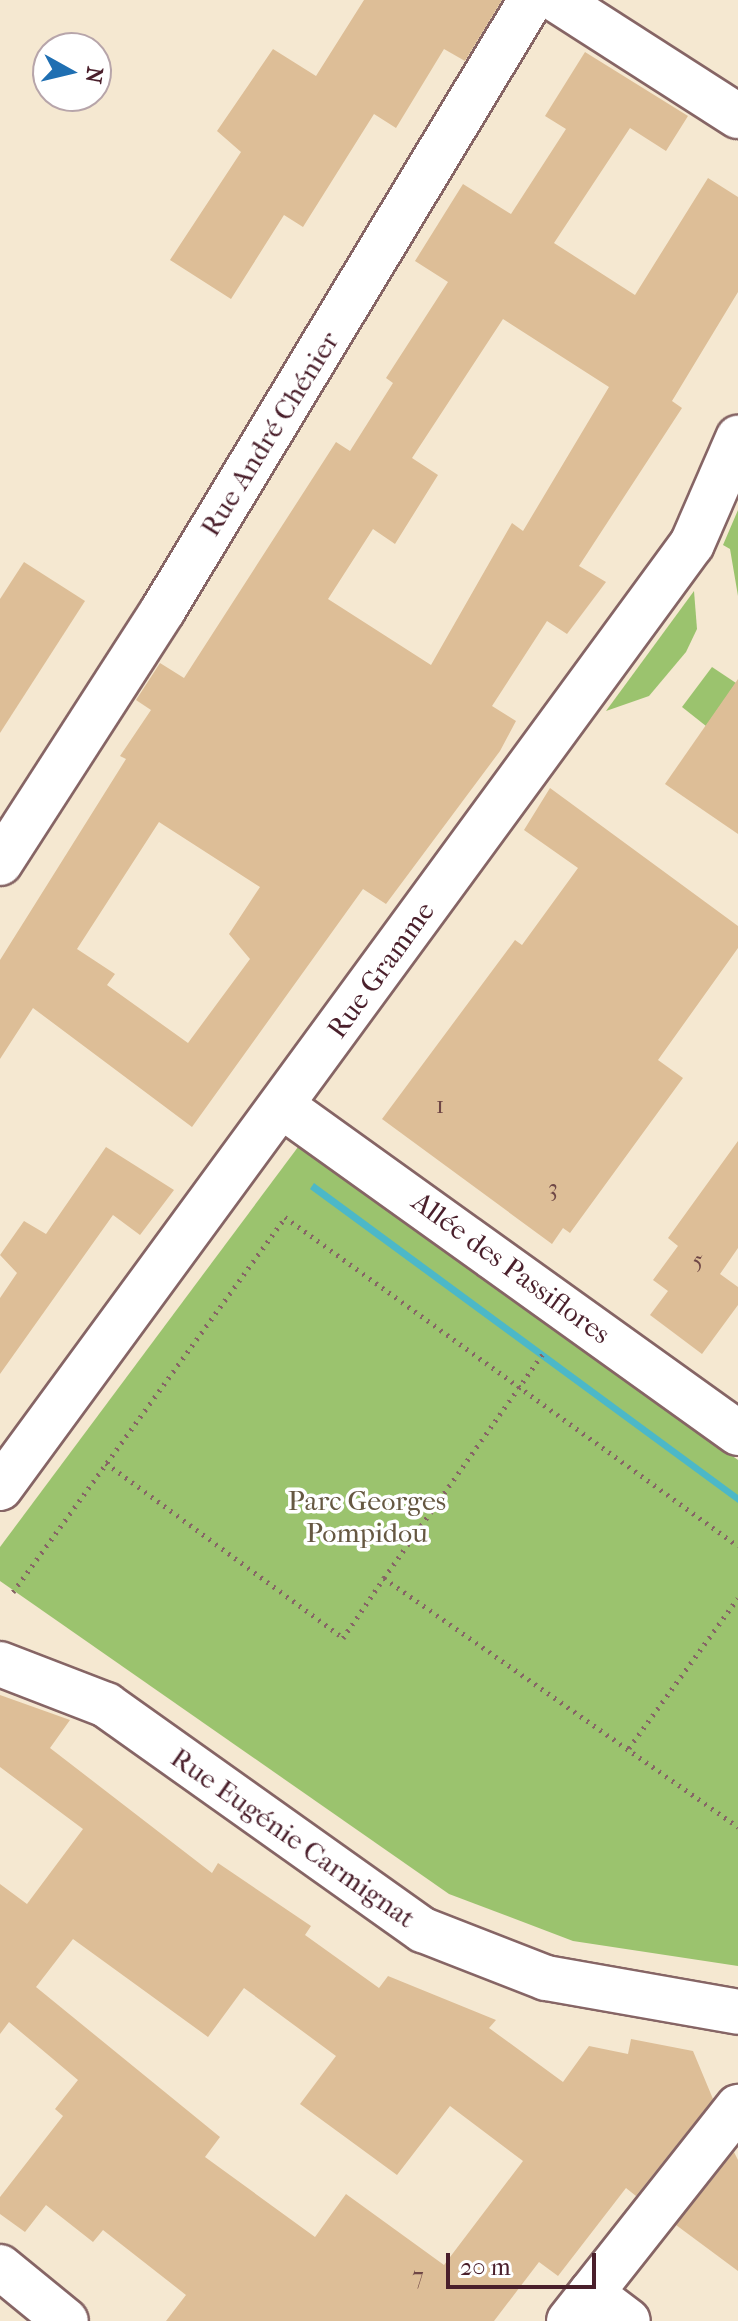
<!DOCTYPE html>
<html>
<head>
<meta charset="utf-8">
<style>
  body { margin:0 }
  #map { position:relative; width:738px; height:2321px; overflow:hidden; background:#f5e8d1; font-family:"IM FELL French Canon",serif }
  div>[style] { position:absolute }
  .green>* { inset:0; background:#9bc36e }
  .water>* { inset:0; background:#4cb8c8 }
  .building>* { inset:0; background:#ddbe97 }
  .path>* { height:5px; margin-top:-2.5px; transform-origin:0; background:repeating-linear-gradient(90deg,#866565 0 2px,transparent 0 8px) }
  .roads { filter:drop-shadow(2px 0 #866565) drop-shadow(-2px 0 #866565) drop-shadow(0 2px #866565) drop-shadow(0 -2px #866565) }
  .street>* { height:44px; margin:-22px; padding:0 22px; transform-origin:22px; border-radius:22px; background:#fff }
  span { translate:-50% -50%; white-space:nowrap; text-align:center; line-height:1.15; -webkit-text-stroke:7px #fff; paint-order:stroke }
  .number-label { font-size:24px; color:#6f4746 }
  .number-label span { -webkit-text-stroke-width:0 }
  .street-label { font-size:28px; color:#4a1f2b }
  .park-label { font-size:28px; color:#665842 }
  .north { position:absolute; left:32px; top:32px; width:80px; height:80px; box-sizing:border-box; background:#fff; border:2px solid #b7a5aa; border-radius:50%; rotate:98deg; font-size:22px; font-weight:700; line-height:32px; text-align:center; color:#4a1f2b }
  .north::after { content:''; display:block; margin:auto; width:28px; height:36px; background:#1f6fb2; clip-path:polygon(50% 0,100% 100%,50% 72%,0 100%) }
  .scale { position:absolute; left:446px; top:2253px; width:150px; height:36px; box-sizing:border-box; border:4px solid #4a1f2b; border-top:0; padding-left:10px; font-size:24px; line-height:28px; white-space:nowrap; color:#4a1f2b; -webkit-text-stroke:6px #fff; paint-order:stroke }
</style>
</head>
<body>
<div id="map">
  <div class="green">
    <i style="clip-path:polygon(738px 510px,738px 596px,730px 549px,723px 545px)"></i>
    <i style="clip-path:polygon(694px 591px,697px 629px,686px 652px,649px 696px,606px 711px)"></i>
    <i style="clip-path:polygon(712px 667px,736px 683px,706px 726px,682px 707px)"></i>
    <i style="clip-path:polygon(301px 1143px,738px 1460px,738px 1966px,573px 1941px,449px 1894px,0 1581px,0 1547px)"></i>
  </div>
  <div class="water">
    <i style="clip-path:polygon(314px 1183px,738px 1495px,738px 1503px,310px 1189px)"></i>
  </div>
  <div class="building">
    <i style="clip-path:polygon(364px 0,502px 0,465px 61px,444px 49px,396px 128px,374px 114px,303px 227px,284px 215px,231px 299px,170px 260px,241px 152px,217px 131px,273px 49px,316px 76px)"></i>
    <i style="clip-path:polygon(evenodd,585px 52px,688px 116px,666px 151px,630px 128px,554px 243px,635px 295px,708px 178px,738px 197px,738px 292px,672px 401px,682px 408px,579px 566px,606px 582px,567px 634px,547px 621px,492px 706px,516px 721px,500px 751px,386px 904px,363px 889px,192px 1127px,33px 1008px,0 1059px,0 960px,126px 759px,120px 756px,151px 710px,136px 700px,160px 663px,184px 678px,336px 442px,350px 451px,393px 383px,386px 378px,448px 282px,415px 261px,463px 184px,511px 214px,566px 129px,545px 116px,585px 52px,503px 319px,609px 387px,523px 531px,512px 523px,431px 665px,328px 599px,373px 529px,395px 544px,438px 475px,412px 458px,503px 319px,585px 52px,159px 822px,260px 887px,229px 934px,250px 959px,188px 1043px,107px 985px,115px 974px,77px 949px,159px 822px)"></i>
    <i style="clip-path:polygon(24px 562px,85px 601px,0 733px,0 599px)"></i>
    <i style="clip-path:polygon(738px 679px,738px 834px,665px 784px)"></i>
    <i style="clip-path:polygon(550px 788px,738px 926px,738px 948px,658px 1060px,683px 1078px,570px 1233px,563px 1228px,552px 1244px,382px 1119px,515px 940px,522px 945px,578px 868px,524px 830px)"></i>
    <i style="clip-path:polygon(738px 1141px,738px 1248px,720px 1274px,738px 1287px,738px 1305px,702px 1354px,650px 1315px,668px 1291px,653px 1280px,678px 1246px,668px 1238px)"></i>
    <i style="clip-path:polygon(106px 1147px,174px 1190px,140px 1235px,113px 1215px,0 1374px,0 1298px,17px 1273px,0 1255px,24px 1221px,46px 1234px)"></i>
    <i style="clip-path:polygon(evenodd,0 1695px,70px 1720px,50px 1748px,212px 1873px,218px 1863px,311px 1926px,305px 1935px,379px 1988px,388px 1976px,496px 2020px,489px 2028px,563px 2082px,589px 2046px,628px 2054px,631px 2039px,693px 2051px,713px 2099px,636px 2196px,626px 2188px,558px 2276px,539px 2262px,494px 2321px,166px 2321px,186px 2295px,103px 2230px,93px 2242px,46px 2205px,25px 2232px,0 2214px,0 2197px,63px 2116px,55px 2109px,78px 2080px,9px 2022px,0 2034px,0 1884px,27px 1904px,83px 1829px,0 1767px,0 1695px,73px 1939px,208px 2037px,244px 1988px,336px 2056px,300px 2104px,397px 2175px,450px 2106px,523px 2161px,444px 2265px,346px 2194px,315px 2237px,205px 2157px,220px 2137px,36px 1987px,73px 1939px)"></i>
    <i style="clip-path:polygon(734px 2152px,738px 2160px,738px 2271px,676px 2225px)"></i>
  </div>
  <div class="path">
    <i style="left:106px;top:1463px;width:295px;rotate:36.4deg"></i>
    <i style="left:343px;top:1638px;width:73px;rotate:-55.7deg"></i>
    <i style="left:384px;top:1578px;width:433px;rotate:35.1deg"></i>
    <i style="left:384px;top:1578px;width:278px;rotate:-54.7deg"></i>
    <i style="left:13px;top:1592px;width:463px;rotate:-54deg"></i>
    <i style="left:285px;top:1217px;width:560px;rotate:35.99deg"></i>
    <i style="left:629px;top:1748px;width:185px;rotate:-54deg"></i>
  </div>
  <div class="roads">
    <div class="street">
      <i style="left:557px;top:0;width:215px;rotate:32.7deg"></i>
      <i style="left:0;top:863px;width:301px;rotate:-57.2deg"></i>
      <i style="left:163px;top:610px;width:712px;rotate:-58.9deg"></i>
      <i style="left:282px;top:1106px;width:561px;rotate:35.64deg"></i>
      <i style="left:0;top:1488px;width:1170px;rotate:-53.76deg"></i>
      <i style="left:692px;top:544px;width:116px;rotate:-66.5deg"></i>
      <i style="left:0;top:1664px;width:114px;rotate:21.1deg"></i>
      <i style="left:106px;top:1705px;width:389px;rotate:35.4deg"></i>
      <i style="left:423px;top:1930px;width:132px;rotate:21.3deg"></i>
      <i style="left:546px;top:1978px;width:195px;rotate:10deg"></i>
      <i style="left:0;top:2267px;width:85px;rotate:39.3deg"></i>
      <i style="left:591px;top:2293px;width:46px;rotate:37.1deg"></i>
      <i style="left:569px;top:2321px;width:273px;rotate:-51.7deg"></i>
    </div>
  </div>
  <div class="number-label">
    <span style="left:440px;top:1106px">1</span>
    <span style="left:553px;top:1189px">3</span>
    <span style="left:698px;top:1261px">5</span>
    <span style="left:418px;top:2277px">7</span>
  </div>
  <div class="street-label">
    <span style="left:270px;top:434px;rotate:-58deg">Rue André Chénier</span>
    <span style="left:381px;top:970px;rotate:-54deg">Rue Gramme</span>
    <span style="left:511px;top:1268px;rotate:36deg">Allée des Passiflores</span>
    <span style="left:293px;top:1838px;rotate:35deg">Rue Eugénie Carmignat</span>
  </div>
  <div class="park-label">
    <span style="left:367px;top:1517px">Parc Georges<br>Pompidou</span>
  </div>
  <div class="north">N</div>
  <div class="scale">20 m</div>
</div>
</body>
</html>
